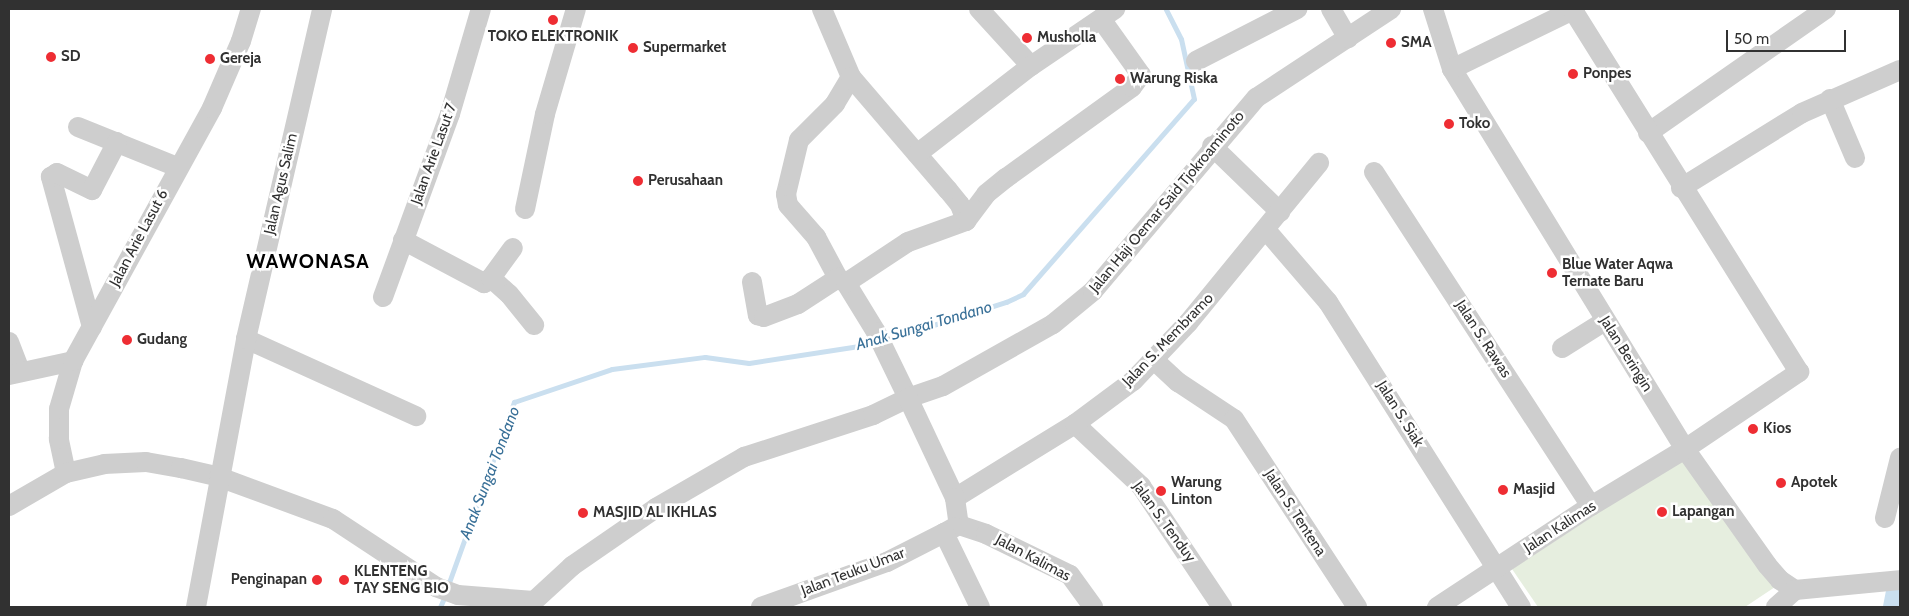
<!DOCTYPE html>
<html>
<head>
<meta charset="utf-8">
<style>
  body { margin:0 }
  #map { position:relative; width:1909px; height:616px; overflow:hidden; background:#fff; font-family:Cabin,sans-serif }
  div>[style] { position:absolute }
  .green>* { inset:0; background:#e6eedf }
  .stream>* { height:5px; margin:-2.5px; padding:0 2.5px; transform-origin:2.5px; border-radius:2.5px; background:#cadfef }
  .river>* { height:29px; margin:-14.5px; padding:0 14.5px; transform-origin:14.5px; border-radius:14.5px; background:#cadfef }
  .minor>* { height:20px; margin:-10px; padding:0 10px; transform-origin:10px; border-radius:10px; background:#cecece }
  .dots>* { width:14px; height:14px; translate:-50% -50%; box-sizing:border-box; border:2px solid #fff; border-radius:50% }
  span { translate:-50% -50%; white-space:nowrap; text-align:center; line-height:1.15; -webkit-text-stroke:5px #fff; paint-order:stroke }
  .poi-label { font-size:15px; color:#313131; font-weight:700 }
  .left { translate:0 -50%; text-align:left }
  .right { translate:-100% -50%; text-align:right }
  .street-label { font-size:15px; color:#313131 }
  .water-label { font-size:16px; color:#397098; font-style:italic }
  .district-label { font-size:20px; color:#000; font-weight:700; letter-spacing:1px }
  .frame { position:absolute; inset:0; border:10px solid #313131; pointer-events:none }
  .scale { position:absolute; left:1726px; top:30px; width:120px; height:22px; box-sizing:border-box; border:2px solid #313131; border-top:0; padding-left:6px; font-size:15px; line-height:18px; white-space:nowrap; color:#313131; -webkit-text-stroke:4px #fff; paint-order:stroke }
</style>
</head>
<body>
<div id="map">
  <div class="green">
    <i style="clip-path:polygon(1685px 456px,1775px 587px,1745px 607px,1538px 607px,1512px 569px)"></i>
  </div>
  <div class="stream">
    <i style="left:886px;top:340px;width:126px;rotate:-17.6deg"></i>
    <i style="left:1006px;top:302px;width:19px;rotate:-25deg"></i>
    <i style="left:1023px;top:294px;width:259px;rotate:-48.8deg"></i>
    <i style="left:1194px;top:99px;width:61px;rotate:-102.2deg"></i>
    <i style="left:1181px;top:39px;width:34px;rotate:-117deg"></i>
    <i style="left:447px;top:588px;width:198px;rotate:-70.2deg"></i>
    <i style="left:514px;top:402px;width:103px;rotate:-18.6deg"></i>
    <i style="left:612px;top:369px;width:94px;rotate:-7.4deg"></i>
    <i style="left:705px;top:357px;width:44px;rotate:7.8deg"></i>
    <i style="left:749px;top:363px;width:131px;rotate:-8.8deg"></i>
    <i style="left:440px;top:607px;width:12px;rotate:-66deg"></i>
  </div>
  <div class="river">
    <i style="left:1897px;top:607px;width:16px;rotate:-79deg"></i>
  </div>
  <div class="minor">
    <i style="left:822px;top:9px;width:74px;rotate:66.9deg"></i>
    <i style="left:851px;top:77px;width:31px;rotate:121deg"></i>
    <i style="left:835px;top:104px;width:51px;rotate:135deg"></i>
    <i style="left:799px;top:140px;width:56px;rotate:103.5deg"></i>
    <i style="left:786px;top:194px;width:11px;rotate:80deg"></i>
    <i style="left:788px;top:205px;width:43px;rotate:48.8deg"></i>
    <i style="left:816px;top:237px;width:47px;rotate:61.8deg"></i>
    <i style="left:838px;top:278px;width:9px;rotate:32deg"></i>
    <i style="left:846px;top:283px;width:57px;rotate:58.5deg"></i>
    <i style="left:876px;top:332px;width:73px;rotate:64.1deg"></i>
    <i style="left:908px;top:398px;width:37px;rotate:-19deg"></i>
    <i style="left:943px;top:386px;width:126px;rotate:-29.4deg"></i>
    <i style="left:1053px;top:324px;width:52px;rotate:-39.5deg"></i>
    <i style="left:1093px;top:291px;width:253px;rotate:-49.8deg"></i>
    <i style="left:1256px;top:98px;width:162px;rotate:-33.4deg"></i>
    <i style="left:979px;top:9px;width:77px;rotate:47.6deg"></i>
    <i style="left:1331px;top:9px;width:34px;rotate:60deg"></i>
    <i style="left:1433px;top:9px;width:63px;rotate:72.4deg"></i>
    <i style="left:1452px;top:69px;width:446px;rotate:58.5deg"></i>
    <i style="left:1685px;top:449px;width:142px;rotate:54.7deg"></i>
    <i style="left:1767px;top:565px;width:20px;rotate:49deg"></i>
    <i style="left:1780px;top:580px;width:18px;rotate:34deg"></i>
    <i style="left:1795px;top:590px;width:105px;rotate:-5.4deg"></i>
    <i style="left:1196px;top:61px;width:114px;rotate:-27.2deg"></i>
    <i style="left:1452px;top:69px;width:137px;rotate:-26deg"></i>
    <i style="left:851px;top:77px;width:149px;rotate:49.4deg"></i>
    <i style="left:948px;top:190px;width:19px;rotate:51deg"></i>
    <i style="left:960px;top:205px;width:17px;rotate:69deg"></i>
    <i style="left:1830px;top:99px;width:64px;rotate:67deg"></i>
    <i style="left:78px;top:127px;width:107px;rotate:22deg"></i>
    <i style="left:1648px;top:133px;width:217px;rotate:-34.9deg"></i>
    <i style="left:1212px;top:146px;width:95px;rotate:44.1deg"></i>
    <i style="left:917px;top:154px;width:144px;rotate:-37.7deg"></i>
    <i style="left:1031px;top:66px;width:102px;rotate:-34.2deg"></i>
    <i style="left:1374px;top:172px;width:398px;rotate:57deg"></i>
    <i style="left:1681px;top:188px;width:142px;rotate:-31.8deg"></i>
    <i style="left:1802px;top:113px;width:107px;rotate:-23.7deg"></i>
    <i style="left:525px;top:209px;width:97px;rotate:-78.1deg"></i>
    <i style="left:545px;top:114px;width:109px;rotate:-73.6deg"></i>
    <i style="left:1266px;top:230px;width:95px;rotate:49.3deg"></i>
    <i style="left:1328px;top:302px;width:361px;rotate:57.7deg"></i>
    <i style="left:403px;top:240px;width:92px;rotate:28deg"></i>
    <i style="left:484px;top:283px;width:9px;rotate:-36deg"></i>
    <i style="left:491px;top:278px;width:24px;rotate:42deg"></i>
    <i style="left:509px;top:294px;width:40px;rotate:51deg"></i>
    <i style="left:491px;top:278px;width:37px;rotate:-54deg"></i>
    <i style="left:752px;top:282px;width:34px;rotate:80deg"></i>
    <i style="left:758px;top:315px;width:6px;rotate:18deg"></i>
    <i style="left:764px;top:317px;width:36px;rotate:-21deg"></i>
    <i style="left:798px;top:304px;width:48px;rotate:-33deg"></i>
    <i style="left:846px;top:283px;width:74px;rotate:-33.5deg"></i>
    <i style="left:908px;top:242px;width:62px;rotate:-19.9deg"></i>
    <i style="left:966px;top:221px;width:34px;rotate:-53deg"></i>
    <i style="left:986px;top:194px;width:26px;rotate:-39deg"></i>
    <i style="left:1006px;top:178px;width:155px;rotate:-35.8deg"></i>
    <i style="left:1132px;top:87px;width:15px;rotate:-53deg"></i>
    <i style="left:1141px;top:75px;width:69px;rotate:-125.5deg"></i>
    <i style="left:383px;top:297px;width:195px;rotate:-69.9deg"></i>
    <i style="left:450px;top:114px;width:109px;rotate:-73.6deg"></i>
    <i style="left:92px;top:327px;width:156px;rotate:-105.3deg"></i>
    <i style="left:51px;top:177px;width:7px;rotate:-34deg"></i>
    <i style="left:57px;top:173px;width:39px;rotate:26deg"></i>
    <i style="left:92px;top:190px;width:54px;rotate:-62.5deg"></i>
    <i style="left:246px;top:339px;width:187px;rotate:24.4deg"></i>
    <i style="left:9px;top:342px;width:31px;rotate:69deg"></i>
    <i style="left:1562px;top:348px;width:51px;rotate:-32.1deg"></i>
    <i style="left:1153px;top:359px;width:34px;rotate:43deg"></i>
    <i style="left:1178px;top:382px;width:67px;rotate:33.5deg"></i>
    <i style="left:1234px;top:419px;width:225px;rotate:56.8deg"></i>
    <i style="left:9px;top:375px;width:66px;rotate:-12.3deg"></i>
    <i style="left:1075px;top:424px;width:91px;rotate:43.2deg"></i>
    <i style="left:1141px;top:486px;width:146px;rotate:56.2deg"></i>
    <i style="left:66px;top:473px;width:35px;rotate:-102deg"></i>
    <i style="left:59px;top:439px;width:30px;rotate:-90deg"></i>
    <i style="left:59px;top:409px;width:50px;rotate:-73.7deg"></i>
    <i style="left:73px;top:361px;width:289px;rotate:-61.2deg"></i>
    <i style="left:212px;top:108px;width:73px;rotate:-66.6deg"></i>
    <i style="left:241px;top:41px;width:34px;rotate:-73deg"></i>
    <i style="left:955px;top:498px;width:141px;rotate:-31.7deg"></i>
    <i style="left:1075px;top:424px;width:72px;rotate:-36.6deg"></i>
    <i style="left:1133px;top:381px;width:80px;rotate:-46.5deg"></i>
    <i style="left:1188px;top:323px;width:207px;rotate:-50.7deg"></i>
    <i style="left:9px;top:506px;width:66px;rotate:-30.1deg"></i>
    <i style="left:66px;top:473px;width:39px;rotate:-13deg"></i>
    <i style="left:104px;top:464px;width:42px;rotate:-2.7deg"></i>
    <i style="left:146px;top:462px;width:36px;rotate:10deg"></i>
    <i style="left:181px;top:468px;width:39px;rotate:13deg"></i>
    <i style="left:219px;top:477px;width:121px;rotate:20.2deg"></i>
    <i style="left:333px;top:519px;width:123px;rotate:33.4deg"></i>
    <i style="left:436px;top:587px;width:23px;rotate:20deg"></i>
    <i style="left:458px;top:595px;width:76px;rotate:4.5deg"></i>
    <i style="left:534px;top:601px;width:52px;rotate:-42.6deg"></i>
    <i style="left:572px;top:566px;width:102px;rotate:-34.6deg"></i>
    <i style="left:656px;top:508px;width:102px;rotate:-30.1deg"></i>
    <i style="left:744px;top:457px;width:136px;rotate:-18deg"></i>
    <i style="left:873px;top:415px;width:39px;rotate:-26deg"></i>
    <i style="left:908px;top:398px;width:110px;rotate:64.8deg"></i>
    <i style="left:955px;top:498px;width:27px;rotate:82deg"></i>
    <i style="left:1885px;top:518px;width:62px;rotate:-76deg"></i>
    <i style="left:959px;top:525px;width:28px;rotate:18deg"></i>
    <i style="left:986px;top:534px;width:93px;rotate:26deg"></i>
    <i style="left:1070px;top:575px;width:39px;rotate:54deg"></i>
    <i style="left:955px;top:527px;width:13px;rotate:151deg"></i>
    <i style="left:944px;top:533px;width:82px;rotate:64.1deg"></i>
    <i style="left:196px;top:607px;width:273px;rotate:-79.4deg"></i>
    <i style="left:246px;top:339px;width:339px;rotate:-77deg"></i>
    <i style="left:761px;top:607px;width:134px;rotate:-19.7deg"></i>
    <i style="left:887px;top:562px;width:64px;rotate:-27deg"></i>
    <i style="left:1437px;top:607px;width:184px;rotate:-33.3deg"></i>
    <i style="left:1591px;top:506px;width:110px;rotate:-31.2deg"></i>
    <i style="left:1685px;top:449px;width:138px;rotate:-34deg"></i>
    <i style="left:1799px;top:372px;width:427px;rotate:-122deg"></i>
    <i style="left:1776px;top:607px;width:25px;rotate:-42deg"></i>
  </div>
  <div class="dots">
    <i style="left:553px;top:20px;background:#ee2d33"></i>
    <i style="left:1027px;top:38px;background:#ee2d33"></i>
    <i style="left:1391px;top:43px;background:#ee2d33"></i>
    <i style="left:633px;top:48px;background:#ee2d33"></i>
    <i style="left:51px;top:57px;background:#ee2d33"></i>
    <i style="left:210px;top:59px;background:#ee2d33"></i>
    <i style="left:1573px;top:74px;background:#ee2d33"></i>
    <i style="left:1120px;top:79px;background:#ee2d33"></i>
    <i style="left:1449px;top:124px;background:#ee2d33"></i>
    <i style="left:638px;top:181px;background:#ee2d33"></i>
    <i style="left:1552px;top:273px;background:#ee2d33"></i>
    <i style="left:127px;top:340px;background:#ee2d33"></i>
    <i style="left:1753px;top:429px;background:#ee2d33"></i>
    <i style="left:1781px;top:483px;background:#ee2d33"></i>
    <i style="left:1503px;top:490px;background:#ee2d33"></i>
    <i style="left:1161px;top:491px;background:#ee2d33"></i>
    <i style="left:1662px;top:512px;background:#ee2d33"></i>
    <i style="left:583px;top:513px;background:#ee2d33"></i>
    <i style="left:317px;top:580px;background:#ee2d33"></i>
    <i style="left:344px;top:580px;background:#ee2d33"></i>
  </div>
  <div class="poi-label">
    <span style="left:553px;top:37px">TOKO ELEKTRONIK</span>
    <span class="left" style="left:1037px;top:38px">Musholla</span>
    <span class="left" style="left:1401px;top:43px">SMA</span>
    <span class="left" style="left:643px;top:48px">Supermarket</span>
    <span class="left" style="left:61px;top:57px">SD</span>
    <span class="left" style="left:220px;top:59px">Gereja</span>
    <span class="left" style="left:1583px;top:74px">Ponpes</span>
    <span class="left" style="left:1130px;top:79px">Warung Riska</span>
    <span class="left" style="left:1459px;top:124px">Toko</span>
    <span class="left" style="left:648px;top:181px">Perusahaan</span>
    <span class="left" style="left:1562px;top:273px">Blue Water Aqwa<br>Ternate Baru</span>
    <span class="left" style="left:137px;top:340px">Gudang</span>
    <span class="left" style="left:1763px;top:429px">Kios</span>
    <span class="left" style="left:1171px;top:491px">Warung<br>Linton</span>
    <span class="left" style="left:1791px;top:483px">Apotek</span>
    <span class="left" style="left:1513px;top:490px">Masjid</span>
    <span class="left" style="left:1672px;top:512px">Lapangan</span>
    <span class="left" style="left:593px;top:513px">MASJID AL IKHLAS</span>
    <span class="left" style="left:354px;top:580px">KLENTENG<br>TAY SENG BIO</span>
    <span class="right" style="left:307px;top:580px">Penginapan</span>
  </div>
  <div class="street-label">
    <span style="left:434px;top:154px;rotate:-70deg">Jalan Arie Lasut 7</span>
    <span style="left:281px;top:184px;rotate:-77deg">Jalan Agus Salim</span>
    <span style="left:1167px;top:202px;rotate:-50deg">Jalan Haji Oemar Said Tjokroaminoto</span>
    <span style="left:139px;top:238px;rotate:-62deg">Jalan Arie Lasut 6</span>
    <span style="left:1483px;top:339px;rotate:57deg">Jalan S. Rawas</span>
    <span style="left:1168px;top:340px;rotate:-46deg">Jalan S. Membramo</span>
    <span style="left:1626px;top:354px;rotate:58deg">Jalan Beringin</span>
    <span style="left:1400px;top:414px;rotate:58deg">Jalan S. Siak</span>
    <span style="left:1295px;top:513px;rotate:57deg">Jalan S. Tentena</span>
    <span style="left:1164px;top:522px;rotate:54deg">Jalan S. Tenduy</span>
    <span style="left:1560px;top:527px;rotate:-33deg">Jalan Kalimas</span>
    <span style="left:1033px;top:558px;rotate:28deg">Jalan Kalimas</span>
    <span style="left:853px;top:572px;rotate:-21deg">Jalan Teuku Umar</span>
  </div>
  <div class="water-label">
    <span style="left:924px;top:326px;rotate:-16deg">Anak Sungai Tondano</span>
    <span style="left:490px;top:473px;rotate:-69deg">Anak Sungai Tondano</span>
  </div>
  <div class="district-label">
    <span style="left:308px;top:261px">WAWONASA</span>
  </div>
  <div class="frame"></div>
  <div class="scale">50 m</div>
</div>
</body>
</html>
